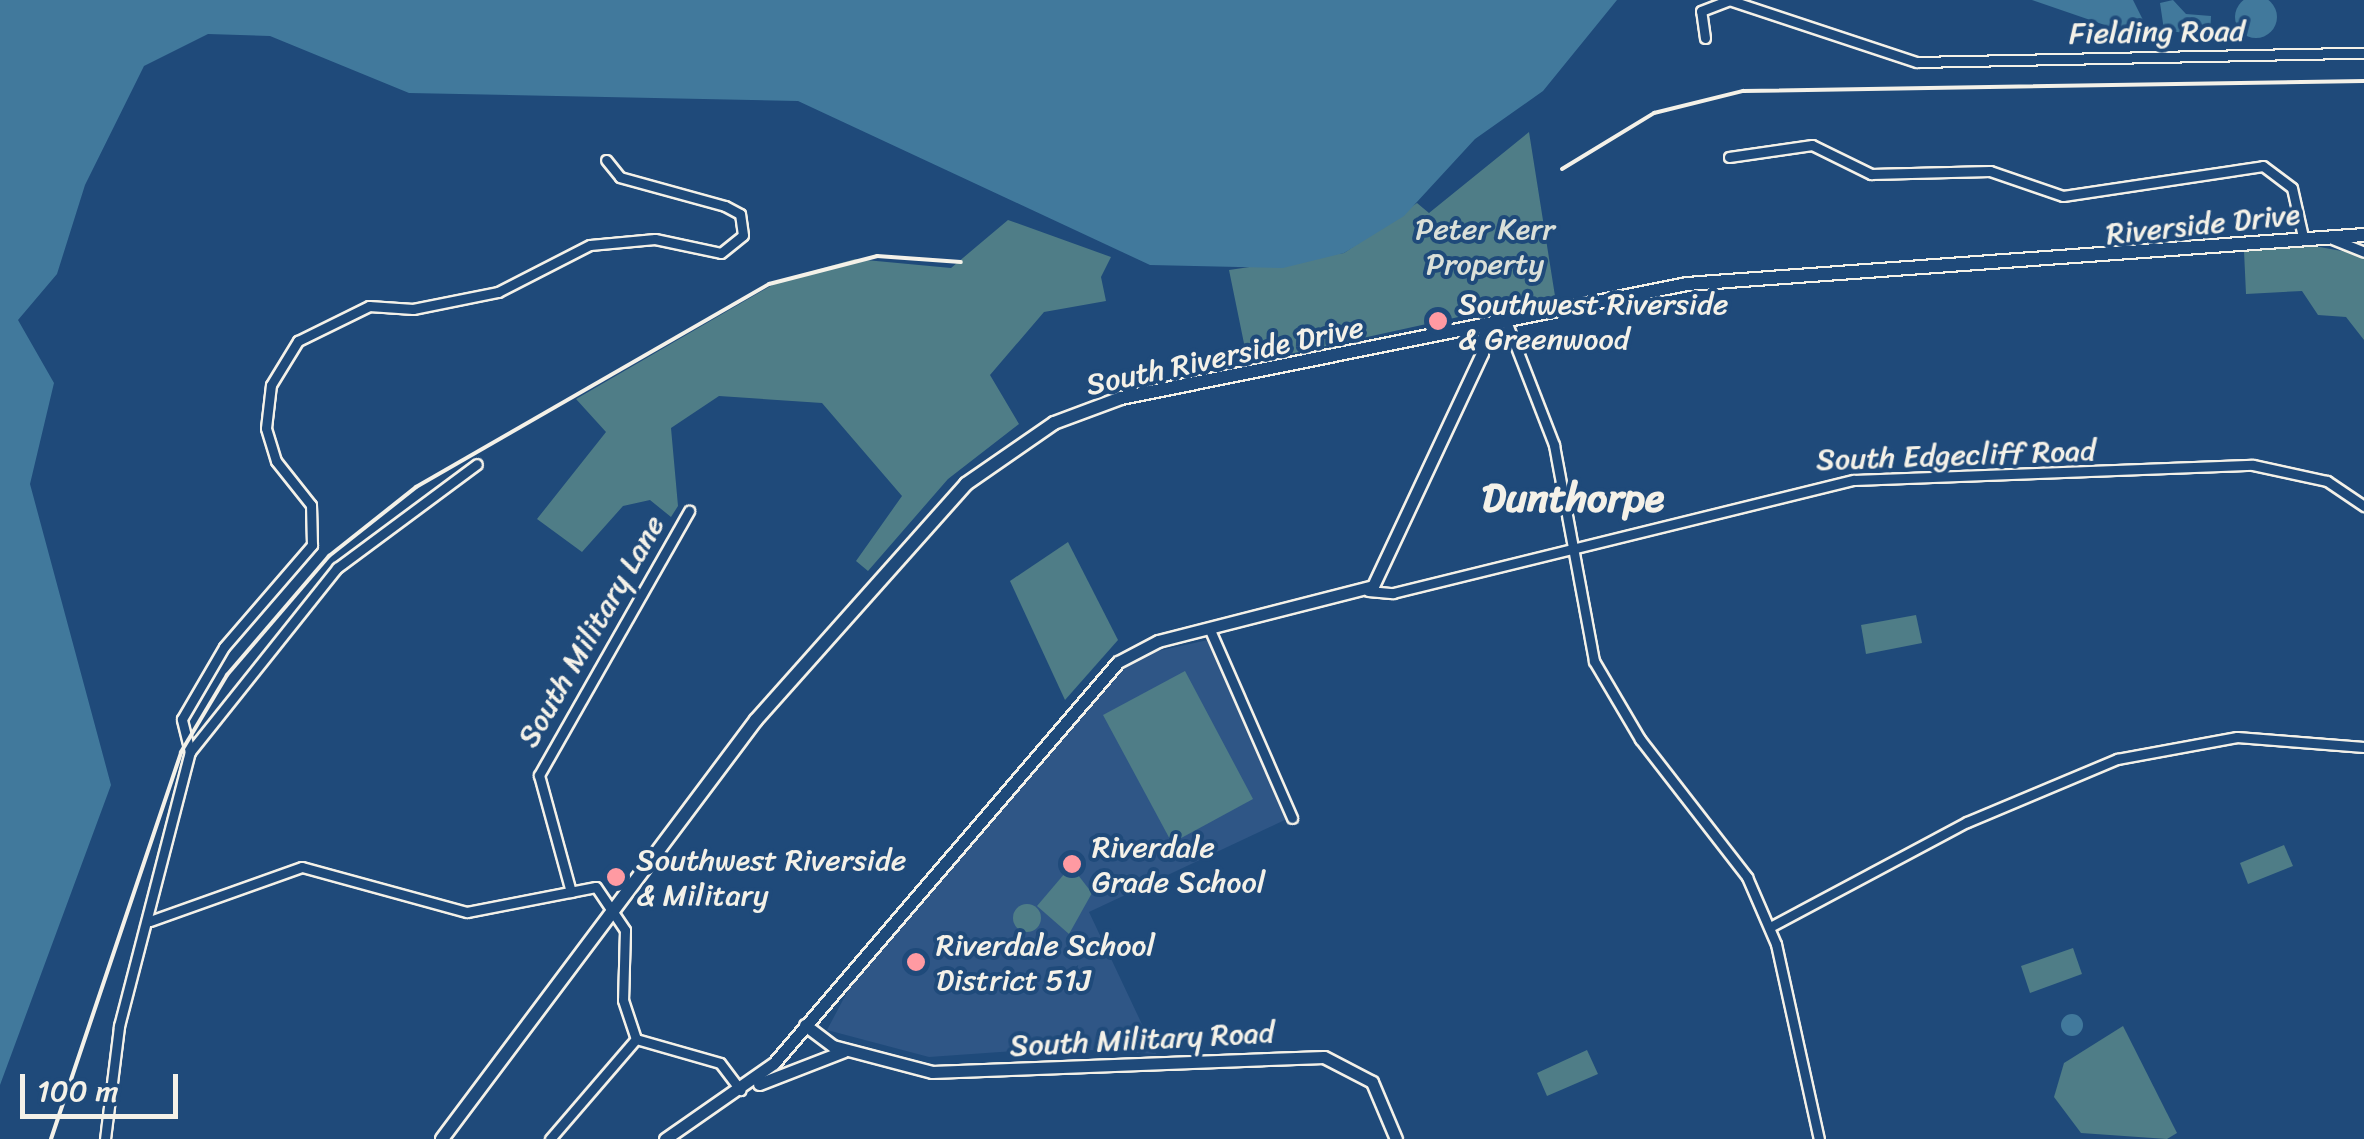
<!DOCTYPE html>
<html>
<head>
<meta charset="utf-8">
<style>
  body { margin:0 }
  #map { position:relative; width:2364px; height:1139px; overflow:hidden; background:#1f4a7a; font-family:Sriracha,sans-serif }
  div>[style] { position:absolute }
  .built>* { inset:0; background:#2f5686 }
  .green>* { inset:0; background:#4f7d87 }
  .round { border-radius:50% }
  .water>* { inset:0; background:#41799c }
  .roads { filter:drop-shadow(2px 0 #f4f1e8) drop-shadow(-2px 0 #f4f1e8) drop-shadow(0 2px #f4f1e8) drop-shadow(0 -2px #f4f1e8) }
  .street>* { height:9px; margin:-4.5px; padding:0 4.5px; transform-origin:4.5px; border-radius:4.5px; background:#1f4a7a }
  .secondary>* { height:11px; margin:-5.5px; padding:0 5.5px; transform-origin:5.5px; border-radius:5.5px; background:#1f4a7a }
  .primary>* { height:12px; margin:-6px; padding:0 6px; transform-origin:6px; border-radius:6px; background:#1f4a7a }
  .rail>* { height:4px; margin:-2px; padding:0 2px; transform-origin:2px; border-radius:2px; background:#f4f1e8 }
  .dots>* { width:28px; height:28px; translate:-50% -50%; box-sizing:border-box; border:5px solid #1f4a7a; border-radius:50% }
  span { translate:-50% -50%; white-space:nowrap; text-align:center; line-height:1.15; -webkit-text-stroke:8px #1f4a7a; paint-order:stroke }
  .street-label { font-size:30px; color:#f4f1e8 }
  .park-label { font-size:30px; color:#dbe0d9 }
  .poi-label { font-size:30px; color:#f4f1e8 }
  .left { translate:0 -50%; text-align:left }
  .district-label { font-size:40px; color:#f4f1e8; font-weight:700 }
  .scale { position:absolute; left:20px; top:1074px; width:158px; height:45px; box-sizing:border-box; border:5px solid #f4f1e8; border-top:0; padding-left:12px; font-size:30px; line-height:35px; white-space:nowrap; color:#f4f1e8; -webkit-text-stroke:8px #1f4a7a; paint-order:stroke }
</style>
</head>
<body>
<div id="map">
  <div class="built">
    <i style="clip-path:polygon(1208px 640px,1291px 817px,1089px 912px,1156px 1054px,1058px 1048px,929px 1057px,827px 1030px,853px 981px,1135px 656px)"></i>
  </div>
  <div class="green">
    <i style="clip-path:polygon(1529px 132px,1555px 296px,1248px 363px,1229px 270px,1344px 253px,1417px 203px,1429px 213px)"></i>
    <i style="clip-path:polygon(1008px 220px,1111px 257px,1101px 277px,1106px 301px,1044px 312px,990px 375px,1019px 424px,948px 479px,868px 571px,856px 561px,902px 496px,822px 403px,719px 396px,671px 428px,678px 506px,671px 517px,650px 500px,623px 506px,582px 552px,537px 519px,606px 432px,576px 399px,781px 280px,855px 259px,951px 268px)"></i>
    <i style="clip-path:polygon(2303px 244px,2364px 255px,2364px 340px,2346px 317px,2318px 315px,2302px 291px,2246px 294px,2244px 251px)"></i>
    <i style="clip-path:polygon(1068px 542px,1118px 640px,1065px 700px,1010px 581px)"></i>
    <i style="clip-path:polygon(1916px 615px,1922px 643px,1866px 654px,1861px 625px)"></i>
    <i style="clip-path:polygon(1185px 671px,1253px 799px,1172px 843px,1103px 715px)"></i>
    <i style="clip-path:polygon(2284px 845px,2293px 866px,2248px 884px,2240px 863px)"></i>
    <i style="clip-path:polygon(1071px 866px,1092px 893px,1069px 934px,1037px 906px)"></i>
    <i class="round" style="left:1013px;top:904px;width:28px;height:28px"></i>
    <i style="clip-path:polygon(2073px 948px,2082px 974px,2030px 993px,2021px 966px)"></i>
    <i style="clip-path:polygon(2123px 1026px,2177px 1133px,2167px 1139px,2081px 1133px,2054px 1097px,2064px 1063px)"></i>
    <i style="clip-path:polygon(1587px 1050px,1598px 1074px,1547px 1096px,1537px 1073px)"></i>
  </div>
  <div class="water">
    <i class="round" style="left:2235px;top:-4px;width:42px;height:42px"></i>
    <i style="clip-path:polygon(0 0,1617px 0,1543px 91px,1475px 139px,1404px 216px,1344px 253px,1283px 268px,1150px 265px,798px 101px,409px 93px,270px 36px,208px 34px,144px 66px,85px 185px,57px 274px,18px 320px,54px 383px,30px 484px,111px 785px,0 1085px)"></i>
    <i style="clip-path:polygon(2032px 0,2133px 0,2144px 22px,2128px 33px)"></i>
    <i style="clip-path:polygon(2173px 0,2186px 14px,2211px 16px,2210px 37px,2164px 30px,2160px 3px)"></i>
    <i class="round" style="left:2061px;top:1014px;width:22px;height:22px"></i>
  </div>
  <div class="roads">
    <div class="street">
      <i style="left:1705px;top:38px;width:27px;rotate:-98deg"></i>
      <i style="left:1701px;top:11px;width:30px;rotate:-21deg"></i>
      <i style="left:1729px;top:0;width:198px;rotate:18.3deg"></i>
      <i style="left:1917px;top:62px;width:447px;rotate:-1.2deg"></i>
      <i style="left:1729px;top:157px;width:84px;rotate:-8.2deg"></i>
      <i style="left:1812px;top:145px;width:66px;rotate:26.2deg"></i>
      <i style="left:1871px;top:174px;width:119px;rotate:-1.4deg"></i>
      <i style="left:1990px;top:171px;width:77px;rotate:18.9deg"></i>
      <i style="left:2063px;top:196px;width:202px;rotate:-8.5deg"></i>
      <i style="left:2263px;top:166px;width:36px;rotate:37deg"></i>
      <i style="left:2292px;top:188px;width:50px;rotate:77.3deg"></i>
      <i style="left:2330px;top:238px;width:37px;rotate:22deg"></i>
      <i style="left:1506px;top:321px;width:133px;rotate:68.8deg"></i>
      <i style="left:1554px;top:445px;width:220px;rotate:79.5deg"></i>
      <i style="left:1594px;top:661px;width:91px;rotate:59.5deg"></i>
      <i style="left:1640px;top:739px;width:175px;rotate:52.2deg"></i>
      <i style="left:1747px;top:877px;width:73px;rotate:66.6deg"></i>
      <i style="left:1776px;top:944px;width:200px;rotate:77.6deg"></i>
      <i style="left:1368px;top:591px;width:25px;rotate:5deg"></i>
      <i style="left:1393px;top:593px;width:475px;rotate:-13.8deg"></i>
      <i style="left:1854px;top:480px;width:399px;rotate:-2.2deg"></i>
      <i style="left:2253px;top:465px;width:76px;rotate:12.2deg"></i>
      <i style="left:2327px;top:481px;width:45px;rotate:34deg"></i>
      <i style="left:1210px;top:630px;width:205px;rotate:66.4deg"></i>
      <i style="left:190px;top:752px;width:34px;rotate:-104deg"></i>
      <i style="left:182px;top:719px;width:83px;rotate:-59.7deg"></i>
      <i style="left:224px;top:647px;width:135px;rotate:-49.2deg"></i>
      <i style="left:312px;top:545px;width:40px;rotate:-91.4deg"></i>
      <i style="left:311px;top:505px;width:56px;rotate:-128.5deg"></i>
      <i style="left:276px;top:461px;width:34px;rotate:-107deg"></i>
      <i style="left:266px;top:428px;width:43px;rotate:-83.4deg"></i>
      <i style="left:271px;top:385px;width:52px;rotate:-58.5deg"></i>
      <i style="left:298px;top:341px;width:79px;rotate:-26.2deg"></i>
      <i style="left:369px;top:306px;width:44px;rotate:3.9deg"></i>
      <i style="left:413px;top:309px;width:87px;rotate:-11.3deg"></i>
      <i style="left:498px;top:292px;width:103px;rotate:-27.1deg"></i>
      <i style="left:590px;top:245px;width:65px;rotate:-5.3deg"></i>
      <i style="left:655px;top:239px;width:67px;rotate:12deg"></i>
      <i style="left:721px;top:253px;width:28px;rotate:-39deg"></i>
      <i style="left:743px;top:235px;width:21px;rotate:-98deg"></i>
      <i style="left:740px;top:214px;width:17px;rotate:-152deg"></i>
      <i style="left:725px;top:206px;width:109px;rotate:-164.6deg"></i>
      <i style="left:620px;top:177px;width:22px;rotate:-129deg"></i>
      <i style="left:571px;top:892px;width:121px;rotate:-105.3deg"></i>
      <i style="left:539px;top:775px;width:304px;rotate:-60.4deg"></i>
      <i style="left:150px;top:921px;width:161px;rotate:-19.6deg"></i>
      <i style="left:302px;top:867px;width:171px;rotate:15.3deg"></i>
      <i style="left:467px;top:912px;width:131px;rotate:-11deg"></i>
      <i style="left:596px;top:887px;width:52px;rotate:56deg"></i>
      <i style="left:625px;top:930px;width:70px;rotate:91.6deg"></i>
      <i style="left:623px;top:1000px;width:41px;rotate:71.6deg"></i>
      <i style="left:636px;top:1039px;width:87px;rotate:15.9deg"></i>
      <i style="left:720px;top:1063px;width:34px;rotate:53deg"></i>
      <i style="left:1770px;top:927px;width:223px;rotate:-28.1deg"></i>
      <i style="left:1967px;top:822px;width:163px;rotate:-22.8deg"></i>
      <i style="left:2117px;top:759px;width:122px;rotate:-10.4deg"></i>
      <i style="left:2237px;top:737px;width:127px;rotate:4.5deg"></i>
      <i style="left:105px;top:1139px;width:114px;rotate:-82.9deg"></i>
      <i style="left:119px;top:1026px;width:283px;rotate:-75.5deg"></i>
      <i style="left:190px;top:752px;width:236px;rotate:-51.4deg"></i>
      <i style="left:337px;top:568px;width:174px;rotate:-36.6deg"></i>
      <i style="left:550px;top:1139px;width:132px;rotate:-49.3deg"></i>
    </div>
    <div class="secondary">
      <i style="left:805px;top:1025px;width:35px;rotate:37deg"></i>
      <i style="left:833px;top:1046px;width:102px;rotate:14.7deg"></i>
      <i style="left:932px;top:1072px;width:392px;rotate:-2.2deg"></i>
      <i style="left:1324px;top:1057px;width:54px;rotate:27.5deg"></i>
      <i style="left:1372px;top:1082px;width:62px;rotate:67.2deg"></i>
      <i style="left:759px;top:1084px;width:91px;rotate:-21.2deg"></i>
      <i style="left:665px;top:1139px;width:133px;rotate:-34.9deg"></i>
      <i style="left:774px;top:1063px;width:528px;rotate:-49.38deg"></i>
      <i style="left:1118px;top:662px;width:45px;rotate:-27.7deg"></i>
      <i style="left:1158px;top:641px;width:222px;rotate:-14.3deg"></i>
      <i style="left:1373px;top:586px;width:257px;rotate:-64.9deg"></i>
      <i style="left:1482px;top:353px;width:27px;rotate:-84deg"></i>
    </div>
    <div class="primary">
      <i style="left:442px;top:1139px;width:524px;rotate:-53.15deg"></i>
      <i style="left:756px;top:720px;width:316px;rotate:-48.3deg"></i>
      <i style="left:966px;top:484px;width:107px;rotate:-34.7deg"></i>
      <i style="left:1054px;top:423px;width:72px;rotate:-20.5deg"></i>
      <i style="left:1121px;top:398px;width:577px;rotate:-11.39deg"></i>
      <i style="left:1687px;top:284px;width:679px;rotate:-4.14deg"></i>
    </div>
  </div>
  <div class="rail">
    <i style="left:1562px;top:169px;width:108px;rotate:-31.3deg"></i>
    <i style="left:1654px;top:113px;width:92px;rotate:-13.9deg"></i>
    <i style="left:1743px;top:91px;width:621px;rotate:-0.92deg"></i>
    <i style="left:51px;top:1139px;width:408px;rotate:-71.4deg"></i>
    <i style="left:181px;top:752px;width:90px;rotate:-59.1deg"></i>
    <i style="left:227px;top:675px;width:157px;rotate:-49.4deg"></i>
    <i style="left:329px;top:556px;width:111px;rotate:-38.4deg"></i>
    <i style="left:416px;top:487px;width:407px;rotate:-29.9deg"></i>
    <i style="left:769px;top:284px;width:112px;rotate:-14.5deg"></i>
    <i style="left:877px;top:256px;width:84px;rotate:4.1deg"></i>
  </div>
  <div class="dots">
    <i style="left:1438px;top:321px;background:#ff9aa2"></i>
    <i style="left:1072px;top:864px;background:#ff9aa2"></i>
    <i style="left:616px;top:877px;background:#ff9aa2"></i>
    <i style="left:916px;top:962px;background:#ff9aa2"></i>
  </div>
  <div class="street-label">
    <span style="left:2157px;top:32px;rotate:-1deg">Fielding Road</span>
    <span style="left:2203px;top:224px;rotate:-6deg">Riverside Drive</span>
    <span style="left:1225px;top:356px;rotate:-12deg">South Riverside Drive</span>
    <span style="left:1956px;top:455px;rotate:-2deg">South Edgecliff Road</span>
    <span style="left:591px;top:631px;rotate:-60deg">South Military Lane</span>
    <span style="left:1142px;top:1039px;rotate:-3deg">South Military Road</span>
  </div>
  <div class="park-label">
    <span style="left:1485px;top:246px">Peter Kerr<br>Property</span>
  </div>
  <div class="poi-label">
    <span class="left" style="left:1458px;top:321px">Southwest Riverside<br>&amp; Greenwood</span>
    <span class="left" style="left:1092px;top:864px">Riverdale<br>Grade School</span>
    <span class="left" style="left:636px;top:877px">Southwest Riverside<br>&amp; Military</span>
    <span class="left" style="left:936px;top:962px">Riverdale School<br>District 51J</span>
  </div>
  <div class="district-label">
    <span style="left:1573px;top:498px">Dunthorpe</span>
  </div>
  <div class="scale">100 m</div>
</div>
</body>
</html>
